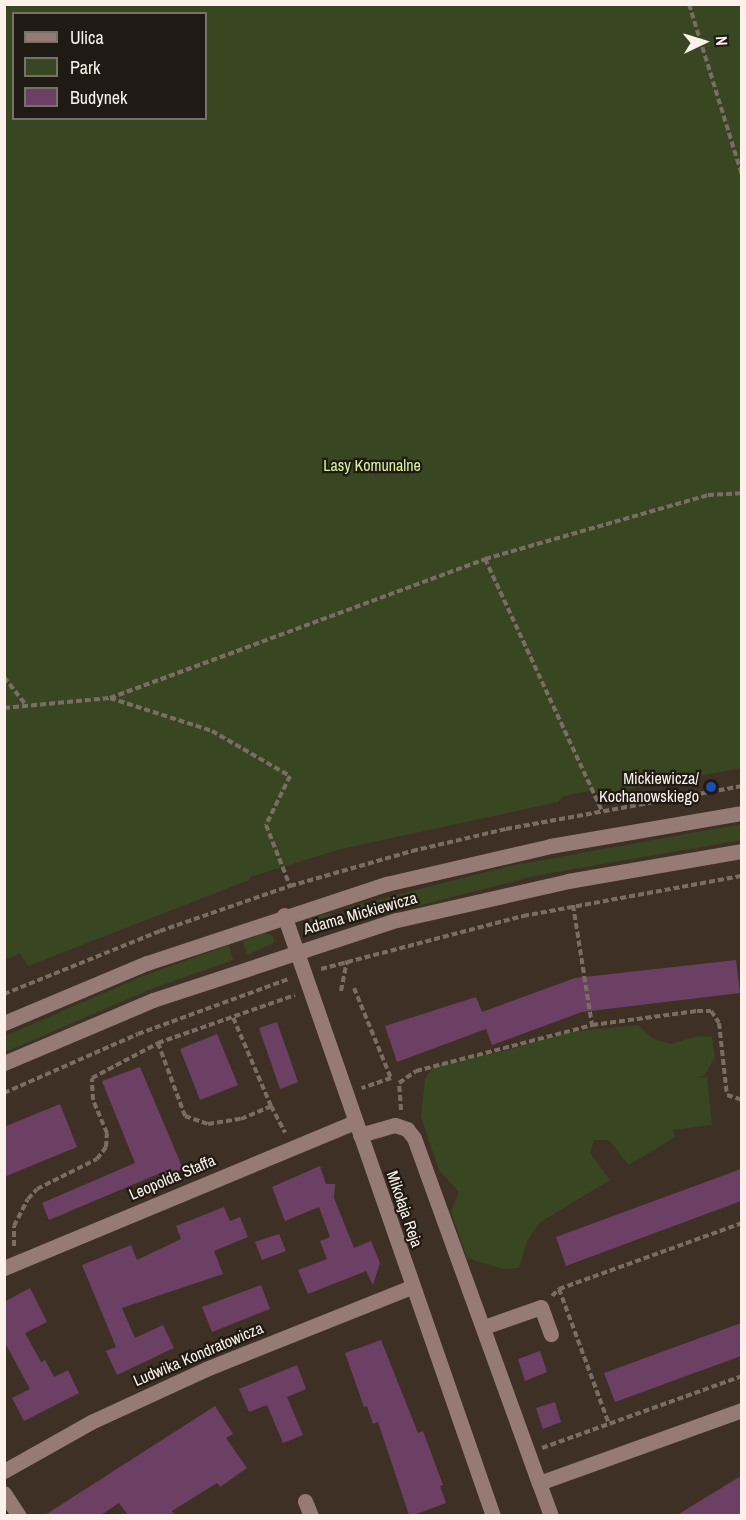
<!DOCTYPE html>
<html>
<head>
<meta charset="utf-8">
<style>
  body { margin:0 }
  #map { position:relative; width:746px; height:1520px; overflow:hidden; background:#3e3025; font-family:"Archivo Narrow",sans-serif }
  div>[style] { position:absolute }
  .green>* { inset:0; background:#394622 }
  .building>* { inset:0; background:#6b4064 }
  .path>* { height:4px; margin-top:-2px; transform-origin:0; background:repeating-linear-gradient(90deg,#7a6e64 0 6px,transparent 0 9px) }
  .minor>* { height:15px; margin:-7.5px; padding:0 7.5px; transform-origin:7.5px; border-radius:7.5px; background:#967b74 }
  .dots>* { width:16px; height:16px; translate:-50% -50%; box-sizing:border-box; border:3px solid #201a14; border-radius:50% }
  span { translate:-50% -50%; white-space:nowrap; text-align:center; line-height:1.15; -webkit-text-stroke:4.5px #201a14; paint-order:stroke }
  .park-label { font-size:16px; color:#d4f2a1 }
  .poi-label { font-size:16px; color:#fcf2eb }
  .right { translate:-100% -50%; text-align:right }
  .street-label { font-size:16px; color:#fcf2eb }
  .frame { position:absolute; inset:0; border:6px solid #fcf2eb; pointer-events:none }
  .legend { position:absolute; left:12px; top:12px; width:195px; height:108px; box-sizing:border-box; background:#201a14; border:2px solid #78706a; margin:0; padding:8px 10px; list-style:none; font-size:18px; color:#fcf2eb }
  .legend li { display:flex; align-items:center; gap:12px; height:30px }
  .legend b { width:30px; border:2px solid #78706a }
  .north { position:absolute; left:674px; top:12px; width:60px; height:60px; -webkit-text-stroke:4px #201a14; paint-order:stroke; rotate:86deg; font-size:16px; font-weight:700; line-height:24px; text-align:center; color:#fcf2eb }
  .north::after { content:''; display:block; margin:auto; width:21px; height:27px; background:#fcf2eb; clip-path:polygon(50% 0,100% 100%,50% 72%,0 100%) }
</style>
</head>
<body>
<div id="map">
  <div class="green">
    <i style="clip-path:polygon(evenodd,5px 4px,741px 5px,741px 768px,613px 792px,606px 788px,563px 796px,558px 802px,341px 849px,250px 877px,249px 880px,28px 966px,20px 953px,5px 960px,5px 4px,14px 14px,206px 14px,206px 118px,14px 118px,14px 14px)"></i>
    <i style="clip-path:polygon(741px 824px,741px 840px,534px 876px,350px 923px,345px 908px,510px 866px)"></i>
    <i style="clip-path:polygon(330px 913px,336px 927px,310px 932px,309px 919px)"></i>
    <i style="clip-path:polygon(264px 933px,273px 936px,274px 943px,247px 955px,243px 941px)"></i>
    <i style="clip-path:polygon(229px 945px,233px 960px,151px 989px,5px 1052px,5px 1036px,143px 976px)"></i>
    <i style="clip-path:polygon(638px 1025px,653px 1039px,671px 1044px,697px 1036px,712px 1037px,715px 1057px,704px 1076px,693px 1078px,707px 1077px,712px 1125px,673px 1130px,675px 1137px,629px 1165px,609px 1140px,594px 1140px,590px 1153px,610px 1180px,539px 1223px,527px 1241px,519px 1268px,503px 1269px,467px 1258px,451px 1211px,459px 1192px,439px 1170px,421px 1117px,425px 1079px,434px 1065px,505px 1051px,569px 1032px)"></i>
  </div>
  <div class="building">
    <i style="clip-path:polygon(736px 960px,740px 993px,582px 1012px,492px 1045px,486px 1029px,397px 1062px,385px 1026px,476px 997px,482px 1012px,575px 978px)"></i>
    <i style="clip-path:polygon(277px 1022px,298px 1082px,280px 1089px,259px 1028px)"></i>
    <i style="clip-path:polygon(217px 1034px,238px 1085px,200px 1100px,180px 1049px)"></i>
    <i style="clip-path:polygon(140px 1067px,183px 1169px,165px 1177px,163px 1172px,49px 1220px,42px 1203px,135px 1163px,102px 1081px)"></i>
    <i style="clip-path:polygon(60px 1104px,77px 1147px,4px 1177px,4px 1127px)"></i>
    <i style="clip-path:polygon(320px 1166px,326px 1184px,335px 1184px,334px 1198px,354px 1248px,371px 1241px,380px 1263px,373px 1285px,366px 1271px,308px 1294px,298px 1270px,327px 1259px,320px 1241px,330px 1237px,319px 1207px,285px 1221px,272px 1187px)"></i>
    <i style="clip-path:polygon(741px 1169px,741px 1201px,566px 1266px,556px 1237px)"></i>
    <i style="clip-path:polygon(224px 1207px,230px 1221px,240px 1217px,248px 1237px,214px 1251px,223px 1274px,122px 1308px,135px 1338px,163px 1325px,174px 1348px,117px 1375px,106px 1351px,116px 1347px,82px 1265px,131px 1245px,137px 1260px,181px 1239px,176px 1226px)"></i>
    <i style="clip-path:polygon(279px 1234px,286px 1251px,262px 1260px,255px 1242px)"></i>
    <i style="clip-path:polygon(261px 1285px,270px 1309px,212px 1332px,202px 1307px)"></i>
    <i style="clip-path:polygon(30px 1288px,47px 1322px,25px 1333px,41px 1362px,45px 1360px,54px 1377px,68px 1370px,79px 1393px,24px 1421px,12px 1398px,30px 1389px,4px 1341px,4px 1302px)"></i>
    <i style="clip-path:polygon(741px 1323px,741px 1356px,615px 1402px,604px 1373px)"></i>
    <i style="clip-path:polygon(381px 1340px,418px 1433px,423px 1431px,443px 1485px,440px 1486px,446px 1503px,414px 1515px,409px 1515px,378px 1422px,373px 1424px,367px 1406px,364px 1407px,345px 1353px)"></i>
    <i style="clip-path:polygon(540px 1351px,547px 1372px,525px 1381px,518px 1359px)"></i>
    <i style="clip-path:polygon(297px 1365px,306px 1389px,287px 1397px,303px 1435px,283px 1443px,267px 1405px,249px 1412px,239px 1389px)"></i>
    <i style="clip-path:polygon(555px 1402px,561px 1422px,543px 1429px,536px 1408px)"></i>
    <i style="clip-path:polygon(215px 1406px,233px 1434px,226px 1438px,247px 1468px,220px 1487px,217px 1483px,172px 1511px,175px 1515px,128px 1515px,119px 1503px,101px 1515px,45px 1515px)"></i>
    <i style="clip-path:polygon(741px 1476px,741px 1515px,677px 1515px)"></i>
  </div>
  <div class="path">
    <i style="left:689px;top:4px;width:179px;rotate:72.8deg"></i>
    <i style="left:485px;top:559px;width:278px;rotate:65.1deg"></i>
    <i style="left:4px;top:677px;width:34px;rotate:52deg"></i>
    <i style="left:110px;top:698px;width:107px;rotate:17.9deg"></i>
    <i style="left:212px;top:731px;width:90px;rotate:30deg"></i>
    <i style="left:290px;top:776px;width:55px;rotate:116.1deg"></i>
    <i style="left:266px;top:825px;width:66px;rotate:68.5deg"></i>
    <i style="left:4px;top:708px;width:106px;rotate:-5.4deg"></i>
    <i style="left:110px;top:698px;width:400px;rotate:-20.3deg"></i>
    <i style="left:485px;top:559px;width:232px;rotate:-16deg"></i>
    <i style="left:708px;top:495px;width:34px;rotate:-3deg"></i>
    <i style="left:573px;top:905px;width:121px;rotate:81deg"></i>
    <i style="left:321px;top:969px;width:209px;rotate:-14.7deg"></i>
    <i style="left:523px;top:916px;width:223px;rotate:-10.4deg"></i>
    <i style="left:354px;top:988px;width:97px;rotate:67.7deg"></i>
    <i style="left:391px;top:1078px;width:31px;rotate:161deg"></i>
    <i style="left:341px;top:991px;width:31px;rotate:-79deg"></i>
    <i style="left:4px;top:994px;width:168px;rotate:-22deg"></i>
    <i style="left:160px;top:931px;width:138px;rotate:-19.1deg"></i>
    <i style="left:290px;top:886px;width:127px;rotate:-16deg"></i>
    <i style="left:412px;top:851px;width:97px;rotate:-13.2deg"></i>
    <i style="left:506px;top:829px;width:240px;rotate:-10.3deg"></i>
    <i style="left:158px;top:1043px;width:78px;rotate:69.7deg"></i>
    <i style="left:185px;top:1116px;width:24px;rotate:19deg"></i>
    <i style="left:208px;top:1124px;width:33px;rotate:-9deg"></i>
    <i style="left:241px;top:1119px;width:33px;rotate:-23deg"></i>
    <i style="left:271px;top:1106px;width:99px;rotate:-113.2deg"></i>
    <i style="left:4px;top:1093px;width:146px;rotate:-23.8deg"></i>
    <i style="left:138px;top:1034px;width:160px;rotate:-20.1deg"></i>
    <i style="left:271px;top:1106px;width:30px;rotate:62deg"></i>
    <i style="left:401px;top:1110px;width:27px;rotate:-94deg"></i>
    <i style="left:399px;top:1083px;width:21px;rotate:-35deg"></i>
    <i style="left:416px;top:1071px;width:182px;rotate:-14.6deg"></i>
    <i style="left:592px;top:1025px;width:106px;rotate:-7.6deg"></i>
    <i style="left:697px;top:1011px;width:14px"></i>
    <i style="left:711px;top:1011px;width:14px;rotate:56deg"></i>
    <i style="left:719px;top:1023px;width:72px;rotate:83.7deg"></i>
    <i style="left:727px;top:1095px;width:16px;rotate:18deg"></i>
    <i style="left:14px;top:1246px;width:20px;rotate:-90deg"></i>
    <i style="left:14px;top:1226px;width:30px;rotate:-63deg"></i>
    <i style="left:28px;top:1199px;width:13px;rotate:-48deg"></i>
    <i style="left:37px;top:1189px;width:67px;rotate:-26.6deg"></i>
    <i style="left:97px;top:1159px;width:15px;rotate:-53deg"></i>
    <i style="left:106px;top:1147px;width:14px;rotate:-86deg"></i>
    <i style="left:107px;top:1133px;width:36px;rotate:-113deg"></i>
    <i style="left:93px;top:1100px;width:22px;rotate:-93deg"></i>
    <i style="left:92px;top:1078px;width:75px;rotate:-27.9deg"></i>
    <i style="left:158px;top:1043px;width:145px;rotate:-19.3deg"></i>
    <i style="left:559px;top:1289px;width:144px;rotate:69.7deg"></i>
    <i style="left:552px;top:1296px;width:10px;rotate:-45deg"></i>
    <i style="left:559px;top:1289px;width:195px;rotate:-19.8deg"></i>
    <i style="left:542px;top:1448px;width:213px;rotate:-19.8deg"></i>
  </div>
  <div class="minor">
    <i style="left:284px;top:915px;width:636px;rotate:70.82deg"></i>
    <i style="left:4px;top:1023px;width:155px;rotate:-22.8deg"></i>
    <i style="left:147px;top:963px;width:252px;rotate:-18.3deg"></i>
    <i style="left:386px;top:884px;width:168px;rotate:-13deg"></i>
    <i style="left:550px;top:846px;width:195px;rotate:-9.8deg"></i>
    <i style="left:4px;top:1063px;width:162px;rotate:-22.9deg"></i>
    <i style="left:153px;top:1000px;width:257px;rotate:-18.2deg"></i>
    <i style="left:397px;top:920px;width:175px;rotate:-12.8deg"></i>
    <i style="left:568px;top:881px;width:177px;rotate:-9.8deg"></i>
    <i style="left:360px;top:1135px;width:36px;rotate:-16deg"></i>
    <i style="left:395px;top:1125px;width:13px;rotate:18deg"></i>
    <i style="left:407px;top:1129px;width:11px;rotate:52deg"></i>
    <i style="left:414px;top:1138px;width:367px;rotate:70.1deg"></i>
    <i style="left:539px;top:1483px;width:216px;rotate:-19.8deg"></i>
    <i style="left:4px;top:1268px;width:380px;rotate:-22.6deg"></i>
    <i style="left:484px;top:1327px;width:60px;rotate:-19.3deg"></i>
    <i style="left:541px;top:1307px;width:29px;rotate:70deg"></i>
    <i style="left:4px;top:1471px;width:100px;rotate:-29.4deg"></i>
    <i style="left:91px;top:1422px;width:127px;rotate:-24.7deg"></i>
    <i style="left:206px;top:1369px;width:223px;rotate:-21.8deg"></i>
    <i style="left:539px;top:1483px;width:35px;rotate:70deg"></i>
    <i style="left:4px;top:1493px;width:27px;rotate:57deg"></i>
    <i style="left:305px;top:1501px;width:16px;rotate:68deg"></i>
  </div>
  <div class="dots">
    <i style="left:711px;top:787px;background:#1a4fb4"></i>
  </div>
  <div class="park-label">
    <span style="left:372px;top:465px">Lasy Komunalne</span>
  </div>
  <div class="poi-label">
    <span class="right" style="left:699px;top:787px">Mickiewicza/<br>Kochanowskiego</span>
  </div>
  <div class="street-label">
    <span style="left:360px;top:913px;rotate:-16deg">Adama Mickiewicza</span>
    <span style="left:172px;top:1177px;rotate:-23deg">Leopolda Staffa</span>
    <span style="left:405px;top:1209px;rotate:71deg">Mikołaja Reja</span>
    <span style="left:198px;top:1354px;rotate:-23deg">Ludwika Kondratowicza</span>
  </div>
  <div class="frame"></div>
  <ul class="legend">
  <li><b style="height:8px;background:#967b74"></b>Ulica</li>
  <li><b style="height:16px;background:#394622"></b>Park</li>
  <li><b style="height:16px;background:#6b4064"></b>Budynek</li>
  </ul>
  <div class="north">N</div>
</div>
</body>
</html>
